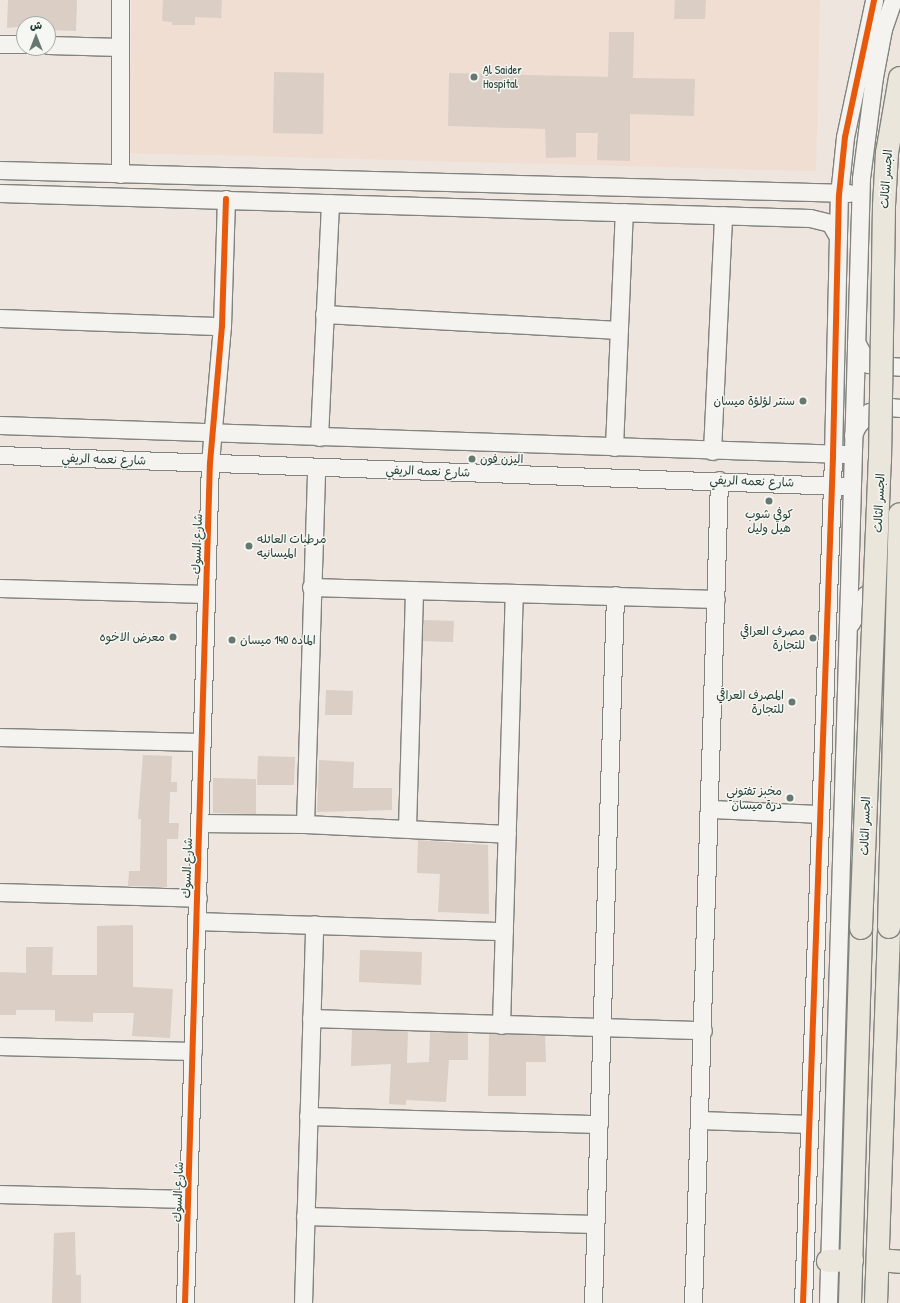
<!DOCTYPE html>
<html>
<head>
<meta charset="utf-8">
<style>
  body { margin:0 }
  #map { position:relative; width:900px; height:1303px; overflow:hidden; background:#ede5de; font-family:"Patrick Hand","Playpen Sans Arabic",sans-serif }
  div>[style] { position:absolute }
  .built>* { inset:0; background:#efded1 }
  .building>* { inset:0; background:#dacec5 }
  .roads { filter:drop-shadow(1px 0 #81837e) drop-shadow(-1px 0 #81837e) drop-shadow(0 1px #81837e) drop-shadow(0 -1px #81837e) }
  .minor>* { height:17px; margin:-8.5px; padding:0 8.5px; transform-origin:8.5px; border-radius:8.5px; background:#f4f3f0 }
  .major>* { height:22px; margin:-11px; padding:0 11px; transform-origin:11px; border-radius:11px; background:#ebe6dc }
  .bridges { filter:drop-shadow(1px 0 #81837e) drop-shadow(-1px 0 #81837e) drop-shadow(0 1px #81837e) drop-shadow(0 -1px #81837e) }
  .major-bridge>* { height:22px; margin:-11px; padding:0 11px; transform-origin:11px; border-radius:11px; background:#ebe6dc }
  .cycleway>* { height:6px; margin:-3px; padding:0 3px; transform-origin:3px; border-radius:3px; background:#e8590c }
  .dots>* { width:11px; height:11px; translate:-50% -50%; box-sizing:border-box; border:2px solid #f6f6f2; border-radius:50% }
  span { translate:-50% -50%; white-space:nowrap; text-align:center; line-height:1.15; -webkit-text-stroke:3px #f6f6f2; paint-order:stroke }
  .poi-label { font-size:12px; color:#1f3d34 }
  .left { translate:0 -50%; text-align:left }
  .right { translate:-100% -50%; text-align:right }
  .street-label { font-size:12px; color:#1f3d34 }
  .north { position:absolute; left:16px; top:16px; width:40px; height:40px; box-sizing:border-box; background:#f6f6f2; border:1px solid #a0aca6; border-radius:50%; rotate:0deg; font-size:11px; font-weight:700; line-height:16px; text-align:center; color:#1f3d34 }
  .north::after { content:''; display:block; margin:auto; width:14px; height:18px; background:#677870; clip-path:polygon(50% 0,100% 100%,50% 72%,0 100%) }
</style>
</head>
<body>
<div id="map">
  <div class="built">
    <i style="clip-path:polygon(132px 0,820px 0,816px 171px,128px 153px)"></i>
  </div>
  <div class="building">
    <i style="clip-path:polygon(8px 0,77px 0,76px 31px,48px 30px,48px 24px,7px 28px)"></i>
    <i style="clip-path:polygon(163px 0,222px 0,221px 18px,195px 17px,195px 25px,172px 25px,172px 22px,162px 21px)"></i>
    <i style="clip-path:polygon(675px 0,706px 0,705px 19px,674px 19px)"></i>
    <i style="clip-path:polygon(609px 32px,634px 32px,633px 78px,695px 79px,694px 116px,630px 114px,630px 161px,597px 160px,598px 133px,576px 133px,576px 157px,546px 158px,545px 129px,448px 126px,449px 73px,608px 77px)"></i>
    <i style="clip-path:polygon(274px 72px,324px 73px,323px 134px,273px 133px)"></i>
    <i style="clip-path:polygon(423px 620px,454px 621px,453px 642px,422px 641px)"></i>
    <i style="clip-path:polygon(326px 690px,353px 691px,352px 715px,325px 715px)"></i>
    <i style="clip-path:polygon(143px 755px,172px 756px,171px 782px,177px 782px,177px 792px,170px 792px,169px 823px,179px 823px,178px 839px,167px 839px,167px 887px,128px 886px,129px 871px,140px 871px,141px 819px,138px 819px)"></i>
    <i style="clip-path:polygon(258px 756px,295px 757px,294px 785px,257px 785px)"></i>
    <i style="clip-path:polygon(319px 760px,354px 762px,353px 788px,392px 788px,392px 810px,317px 812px)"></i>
    <i style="clip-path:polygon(213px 778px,256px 779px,256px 814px,213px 813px)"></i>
    <i style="clip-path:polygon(418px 840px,488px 845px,489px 914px,438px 912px,440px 874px,417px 873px)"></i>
    <i style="clip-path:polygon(133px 925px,133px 987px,173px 989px,170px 1038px,132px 1036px,134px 1013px,93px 1013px,93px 1022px,55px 1021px,55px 1010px,16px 1010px,16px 1015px,0 1015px,0 972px,26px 973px,26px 947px,53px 947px,52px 975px,97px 975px,97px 926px)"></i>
    <i style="clip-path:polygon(360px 950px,422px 952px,421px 985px,359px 982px)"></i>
    <i style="clip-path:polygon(352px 1029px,408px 1031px,407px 1063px,429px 1062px,430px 1032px,468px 1033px,468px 1060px,449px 1060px,446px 1102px,406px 1100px,406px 1105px,389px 1104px,391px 1064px,351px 1066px)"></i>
    <i style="clip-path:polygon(489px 1033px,545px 1035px,546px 1062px,526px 1062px,526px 1096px,488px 1096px)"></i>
    <i style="clip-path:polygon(75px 1232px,76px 1275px,81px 1275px,81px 1303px,52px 1303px,54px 1233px)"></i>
  </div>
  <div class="roads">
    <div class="minor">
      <i style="left:0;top:44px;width:24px"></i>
      <i style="left:48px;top:45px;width:72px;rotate:1.6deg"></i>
      <i style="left:0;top:170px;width:849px;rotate:1.55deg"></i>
      <i style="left:120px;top:174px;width:174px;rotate:-90deg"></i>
      <i style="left:0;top:193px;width:810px;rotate:1.77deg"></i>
      <i style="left:810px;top:218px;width:21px;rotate:14deg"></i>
      <i style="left:830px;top:223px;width:16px;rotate:60deg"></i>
      <i style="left:324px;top:314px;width:295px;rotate:3.1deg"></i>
      <i style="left:0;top:318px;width:222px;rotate:2.1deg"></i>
      <i style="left:856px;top:342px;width:25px;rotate:61deg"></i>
      <i style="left:868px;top:364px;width:32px;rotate:5deg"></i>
      <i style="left:0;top:425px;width:845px;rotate:1.97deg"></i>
      <i style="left:853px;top:435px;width:10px;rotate:-66deg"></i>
      <i style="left:857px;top:426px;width:18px;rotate:-49deg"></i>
      <i style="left:869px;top:412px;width:22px;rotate:-13deg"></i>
      <i style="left:890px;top:407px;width:10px;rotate:6deg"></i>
      <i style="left:319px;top:437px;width:234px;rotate:-87.3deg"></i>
      <i style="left:614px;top:447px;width:235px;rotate:-87.6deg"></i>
      <i style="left:712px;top:451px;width:236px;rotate:-87.3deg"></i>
      <i style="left:0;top:455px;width:844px;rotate:2.11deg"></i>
      <i style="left:311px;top:587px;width:405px;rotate:1.7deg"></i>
      <i style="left:0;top:588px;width:206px;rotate:1.7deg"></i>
      <i style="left:851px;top:623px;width:31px;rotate:-63deg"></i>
      <i style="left:865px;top:595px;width:14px;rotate:-21deg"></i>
      <i style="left:878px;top:590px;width:22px;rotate:8deg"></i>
      <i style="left:0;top:737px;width:202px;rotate:1.4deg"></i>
      <i style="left:709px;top:809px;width:110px;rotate:2.6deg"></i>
      <i style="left:200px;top:823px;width:105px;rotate:0.5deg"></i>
      <i style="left:305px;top:824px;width:202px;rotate:2.8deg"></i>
      <i style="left:305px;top:824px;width:356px;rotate:-88.2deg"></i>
      <i style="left:407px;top:828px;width:238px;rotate:-88.3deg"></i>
      <i style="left:0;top:892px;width:198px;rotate:1.7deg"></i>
      <i style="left:197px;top:921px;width:307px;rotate:1.9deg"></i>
      <i style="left:311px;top:1018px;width:392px;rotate:1.8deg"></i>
      <i style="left:501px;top:1025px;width:431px;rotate:-88.3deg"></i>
      <i style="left:0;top:1046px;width:193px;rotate:1.5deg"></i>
      <i style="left:308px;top:1116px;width:291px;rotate:1.6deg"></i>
      <i style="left:700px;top:1120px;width:109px;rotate:2.1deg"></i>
      <i style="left:0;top:1194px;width:188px;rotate:1.5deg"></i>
      <i style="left:305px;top:1216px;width:290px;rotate:1.6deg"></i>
      <i style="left:185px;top:1303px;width:840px;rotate:-88.3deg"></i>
      <i style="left:210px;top:463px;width:138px;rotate:-85deg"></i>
      <i style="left:222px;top:326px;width:127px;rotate:-88.2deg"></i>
      <i style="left:303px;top:1303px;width:379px;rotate:-88.3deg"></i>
      <i style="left:593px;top:1303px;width:708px;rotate:-88.22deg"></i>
      <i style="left:693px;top:1303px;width:823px;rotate:-88.19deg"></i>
      <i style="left:803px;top:1303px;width:849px;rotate:-87.97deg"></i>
      <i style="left:833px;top:455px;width:260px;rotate:-88.7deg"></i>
      <i style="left:839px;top:195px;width:58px;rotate:-84.1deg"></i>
      <i style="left:845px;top:137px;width:140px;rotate:-78deg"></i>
      <i style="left:828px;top:1303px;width:1125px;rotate:-88.32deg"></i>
      <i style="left:861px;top:178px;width:102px;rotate:-82.7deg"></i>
      <i style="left:874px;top:77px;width:49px;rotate:-79.4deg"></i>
      <i style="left:883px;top:29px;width:31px;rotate:-71deg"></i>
    </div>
    <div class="major">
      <i style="left:879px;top:1260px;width:21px;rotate:5deg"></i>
      <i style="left:828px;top:1261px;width:24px;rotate:-2deg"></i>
      <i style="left:850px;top:1303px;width:375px;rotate:-88.3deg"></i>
      <i style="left:876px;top:1303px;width:376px;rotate:-88deg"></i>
    </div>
  </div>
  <div class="bridges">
    <div class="major-bridge">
      <i style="left:889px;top:927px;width:413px;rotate:-88.5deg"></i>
      <i style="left:861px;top:928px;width:467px;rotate:-87.7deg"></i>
      <i style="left:880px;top:461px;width:255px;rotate:-89.1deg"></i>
      <i style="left:884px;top:206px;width:53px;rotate:-86.8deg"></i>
      <i style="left:887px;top:153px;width:76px;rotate:-80.2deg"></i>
    </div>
  </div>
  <div class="cycleway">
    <i style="left:185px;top:1303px;width:840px;rotate:-88.3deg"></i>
    <i style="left:210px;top:463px;width:138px;rotate:-85deg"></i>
    <i style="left:222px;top:326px;width:127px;rotate:-88.2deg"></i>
    <i style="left:803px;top:1303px;width:849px;rotate:-87.97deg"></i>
    <i style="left:833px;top:455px;width:260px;rotate:-88.7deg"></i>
    <i style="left:839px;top:195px;width:58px;rotate:-84.1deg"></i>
    <i style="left:845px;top:137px;width:140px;rotate:-78deg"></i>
  </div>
  <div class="dots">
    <i style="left:474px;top:77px;background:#677870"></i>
    <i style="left:803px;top:401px;background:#677870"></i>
    <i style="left:472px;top:459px;background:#677870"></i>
    <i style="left:769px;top:501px;background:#677870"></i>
    <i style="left:249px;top:546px;background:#677870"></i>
    <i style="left:173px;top:637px;background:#677870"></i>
    <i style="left:813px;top:638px;background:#677870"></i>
    <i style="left:232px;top:640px;background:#677870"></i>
    <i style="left:792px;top:702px;background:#677870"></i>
    <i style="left:790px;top:798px;background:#677870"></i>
  </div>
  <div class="poi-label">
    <span class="left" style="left:483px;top:77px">ِAl Saider<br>Hospital</span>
    <span class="right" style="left:795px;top:401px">سنتر لؤلؤة ميسان</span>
    <span class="left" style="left:480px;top:459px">اليزن فون</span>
    <span style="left:769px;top:521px">كوفي شوب<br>هيل وليل</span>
    <span class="left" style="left:257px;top:546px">مرطبات العائله<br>الميسانيه</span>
    <span class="right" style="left:805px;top:638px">مصرف العراقي<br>للتجارة</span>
    <span class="right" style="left:165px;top:637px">معرض الاخوه</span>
    <span class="left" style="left:240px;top:640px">الماده 140 ميسان</span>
    <span class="right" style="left:784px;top:702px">المصرف العراقي<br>للتجارة</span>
    <span class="right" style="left:782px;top:798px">مخبز تفتوني<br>درة ميسان</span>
  </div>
  <div class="street-label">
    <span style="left:886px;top:179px;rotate:-86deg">الجسر الثالث</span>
    <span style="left:104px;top:459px;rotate:2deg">شارع نعمه الريفي</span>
    <span style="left:428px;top:471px;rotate:2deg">شارع نعمه الريفي</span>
    <span style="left:752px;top:481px;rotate:2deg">شارع نعمه الريفي</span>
    <span style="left:879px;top:503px;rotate:-87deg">الجسر الثالث</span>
    <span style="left:197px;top:544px;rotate:-88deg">شارع السوك</span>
    <span style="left:865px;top:826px;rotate:-88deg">الجسر الثالث</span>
    <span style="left:187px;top:868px;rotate:-88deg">شارع السوك</span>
    <span style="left:178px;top:1192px;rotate:-88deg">شارع السوك</span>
  </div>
  <div class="north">ش</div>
</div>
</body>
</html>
